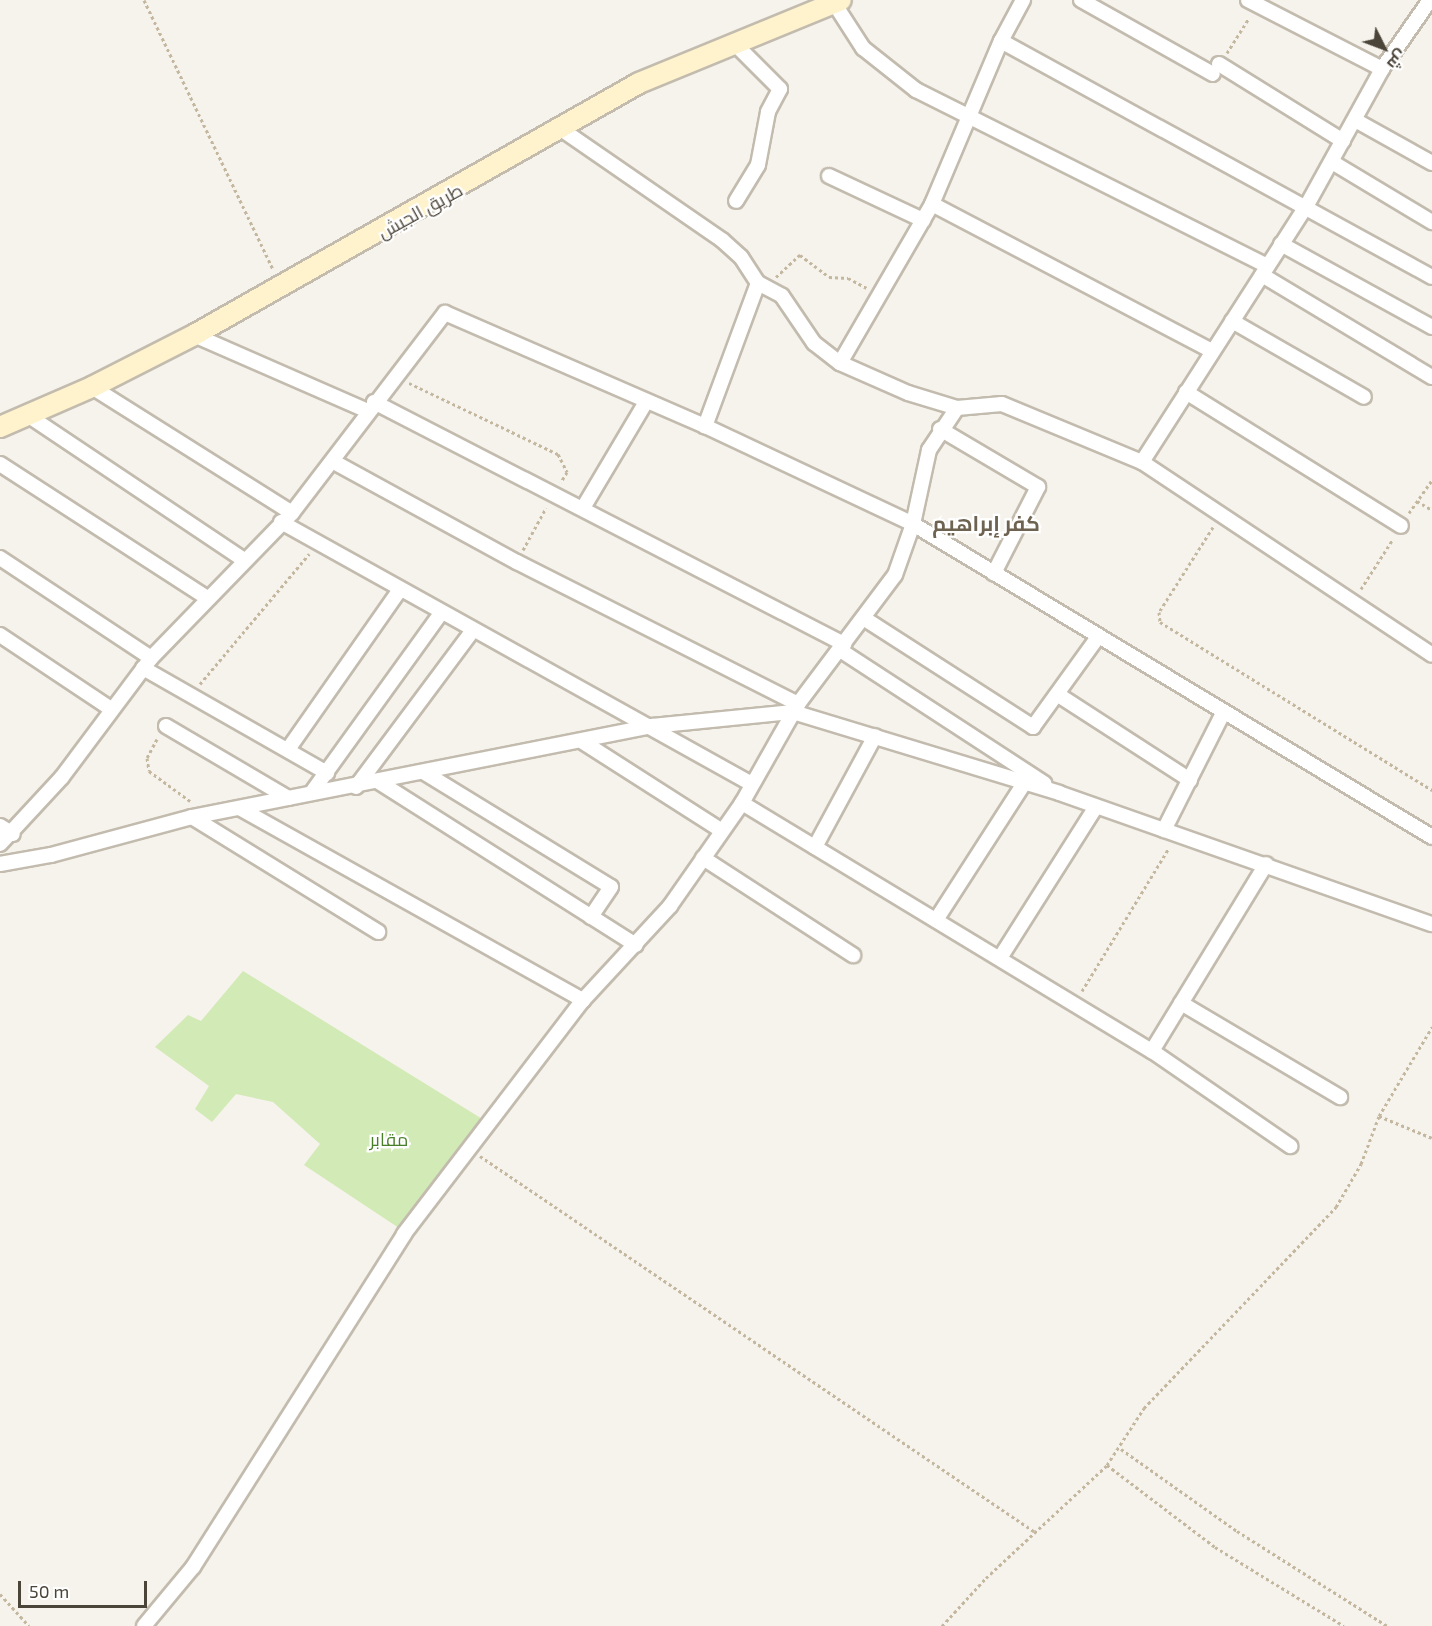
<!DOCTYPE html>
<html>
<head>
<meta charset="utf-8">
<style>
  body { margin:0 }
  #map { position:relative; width:1432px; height:1626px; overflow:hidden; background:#f6f3ec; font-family:"Exo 2",Cairo,sans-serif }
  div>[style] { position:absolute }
  .green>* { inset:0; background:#d2eab5 }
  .path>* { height:3px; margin-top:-1.5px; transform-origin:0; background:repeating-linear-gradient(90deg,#c4b79f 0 3px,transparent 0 6px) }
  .roads { filter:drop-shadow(2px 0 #c2bbae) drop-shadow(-2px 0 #c2bbae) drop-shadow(0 2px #c2bbae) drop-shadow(0 -2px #c2bbae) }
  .street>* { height:14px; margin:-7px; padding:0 7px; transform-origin:7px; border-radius:7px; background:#fff }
  .secondary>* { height:20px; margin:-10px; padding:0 10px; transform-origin:10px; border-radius:10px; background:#fff3cd }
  span { translate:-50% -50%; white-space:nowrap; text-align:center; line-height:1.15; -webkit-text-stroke:4.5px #fff; paint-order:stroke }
  .street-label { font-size:18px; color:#4b4439 }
  .park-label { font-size:18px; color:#4a7f2a }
  .quarter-label { font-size:21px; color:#6e6250; font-weight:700 }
  .north { position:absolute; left:1354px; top:18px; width:60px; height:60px; -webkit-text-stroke:4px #fff; paint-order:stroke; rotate:132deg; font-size:16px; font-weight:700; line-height:24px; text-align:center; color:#4b4439 }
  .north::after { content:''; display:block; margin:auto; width:21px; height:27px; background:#4b4439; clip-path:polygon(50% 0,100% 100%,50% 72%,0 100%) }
  .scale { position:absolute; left:18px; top:1581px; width:129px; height:27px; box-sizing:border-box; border:3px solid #4b4439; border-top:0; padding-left:8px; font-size:18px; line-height:21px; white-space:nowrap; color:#4b4439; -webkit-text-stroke:4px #fff; paint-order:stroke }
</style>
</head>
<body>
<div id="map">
  <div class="green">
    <i style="clip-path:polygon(243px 971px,492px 1125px,411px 1236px,304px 1165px,320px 1144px,273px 1102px,236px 1094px,212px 1122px,195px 1109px,209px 1086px,155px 1047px,188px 1015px,201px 1021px)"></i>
  </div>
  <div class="path">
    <i style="left:144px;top:0;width:298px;rotate:64.4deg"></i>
    <i style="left:1227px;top:53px;width:41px;rotate:-57.8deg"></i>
    <i style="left:776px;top:277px;width:33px;rotate:-43deg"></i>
    <i style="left:800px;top:255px;width:36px;rotate:37deg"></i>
    <i style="left:829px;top:277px;width:19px;rotate:3deg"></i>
    <i style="left:848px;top:278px;width:21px;rotate:28deg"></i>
    <i style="left:409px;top:383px;width:165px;rotate:25.5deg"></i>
    <i style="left:558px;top:454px;width:20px;rotate:63deg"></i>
    <i style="left:567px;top:472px;width:12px;rotate:121deg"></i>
    <i style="left:1417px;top:501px;width:17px;rotate:31deg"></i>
    <i style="left:1409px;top:513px;width:40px;rotate:-55.1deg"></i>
    <i style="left:1213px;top:527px;width:101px;rotate:122.4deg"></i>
    <i style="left:1159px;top:612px;width:10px;rotate:84deg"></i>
    <i style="left:1160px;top:622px;width:320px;rotate:31.7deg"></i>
    <i style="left:523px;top:550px;width:48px;rotate:-61.3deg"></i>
    <i style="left:1361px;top:589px;width:59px;rotate:-57.4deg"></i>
    <i style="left:200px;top:684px;width:170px;rotate:-50deg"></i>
    <i style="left:157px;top:739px;width:21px;rotate:118deg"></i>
    <i style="left:147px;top:758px;width:13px;rotate:81deg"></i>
    <i style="left:149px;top:771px;width:51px;rotate:36.2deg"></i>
    <i style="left:1082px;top:991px;width:167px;rotate:-58.7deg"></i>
    <i style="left:1379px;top:1116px;width:57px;rotate:22.5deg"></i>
    <i style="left:480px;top:1156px;width:670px;rotate:34.12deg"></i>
    <i style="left:1121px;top:1449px;width:142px;rotate:35.3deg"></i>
    <i style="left:1237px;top:1531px;width:178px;rotate:32.3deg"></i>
    <i style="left:1107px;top:1465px;width:136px;rotate:37.2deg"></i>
    <i style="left:1215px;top:1547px;width:151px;rotate:31.5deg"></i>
    <i style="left:0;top:1594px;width:43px;rotate:47.8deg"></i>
    <i style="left:942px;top:1626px;width:65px;rotate:-47.5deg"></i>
    <i style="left:986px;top:1578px;width:166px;rotate:-43deg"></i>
    <i style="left:1107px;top:1465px;width:68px;rotate:-57deg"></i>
    <i style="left:1144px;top:1408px;width:278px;rotate:-46.3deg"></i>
    <i style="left:1336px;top:1207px;width:50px;rotate:-59.8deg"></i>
    <i style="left:1361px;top:1164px;width:51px;rotate:-69.4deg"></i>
    <i style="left:1379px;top:1116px;width:104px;rotate:-59.2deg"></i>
  </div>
  <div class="roads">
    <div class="street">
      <i style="left:1081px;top:0;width:151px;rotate:29.3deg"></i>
      <i style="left:1248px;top:0;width:151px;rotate:27.2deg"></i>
      <i style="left:834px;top:3px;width:54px;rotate:57.2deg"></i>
      <i style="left:863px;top:48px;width:68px;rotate:38.4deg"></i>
      <i style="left:916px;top:90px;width:393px;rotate:26.6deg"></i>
      <i style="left:1001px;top:41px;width:491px;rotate:28.7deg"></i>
      <i style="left:734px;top:43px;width:65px;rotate:45deg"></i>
      <i style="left:780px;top:89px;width:26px;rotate:118deg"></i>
      <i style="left:768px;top:112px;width:54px;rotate:100.7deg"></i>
      <i style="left:758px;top:165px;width:42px;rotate:121.4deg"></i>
      <i style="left:1219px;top:64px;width:146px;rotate:31.8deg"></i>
      <i style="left:1355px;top:120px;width:88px;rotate:29.2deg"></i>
      <i style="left:561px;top:129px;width:196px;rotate:34.6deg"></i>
      <i style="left:722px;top:240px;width:25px;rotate:42deg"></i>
      <i style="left:741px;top:257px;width:31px;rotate:57deg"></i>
      <i style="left:758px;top:283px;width:153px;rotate:110.3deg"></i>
      <i style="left:1332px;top:162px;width:117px;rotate:31deg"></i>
      <i style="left:829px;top:176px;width:104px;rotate:25.1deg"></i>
      <i style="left:932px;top:204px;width:316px;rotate:27.7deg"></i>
      <i style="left:1281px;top:244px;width:172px;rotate:28.8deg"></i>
      <i style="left:1262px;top:275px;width:198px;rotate:31deg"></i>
      <i style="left:758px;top:283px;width:27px;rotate:28deg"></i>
      <i style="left:782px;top:296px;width:57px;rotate:55.8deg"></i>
      <i style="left:814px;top:343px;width:33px;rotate:38deg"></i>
      <i style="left:840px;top:363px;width:74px;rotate:23.8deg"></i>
      <i style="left:908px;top:393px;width:51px;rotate:17deg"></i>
      <i style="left:957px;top:408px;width:45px;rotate:-5.1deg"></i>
      <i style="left:1002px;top:404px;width:152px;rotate:22.5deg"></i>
      <i style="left:1142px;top:462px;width:348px;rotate:33.6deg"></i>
      <i style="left:1232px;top:321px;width:152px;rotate:29.9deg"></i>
      <i style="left:194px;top:335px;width:190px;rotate:23.6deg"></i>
      <i style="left:840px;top:363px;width:184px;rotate:-59.9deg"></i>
      <i style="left:932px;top:204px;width:177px;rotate:-67.1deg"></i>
      <i style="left:1001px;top:41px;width:47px;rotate:-61.8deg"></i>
      <i style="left:92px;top:387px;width:236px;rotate:32.2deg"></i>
      <i style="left:1186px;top:392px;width:253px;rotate:31.9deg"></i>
      <i style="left:374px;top:402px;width:529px;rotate:27.24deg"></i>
      <i style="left:29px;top:416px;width:259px;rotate:33.8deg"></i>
      <i style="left:940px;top:429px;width:114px;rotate:30.6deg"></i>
      <i style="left:1038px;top:487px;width:97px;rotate:117.1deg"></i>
      <i style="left:334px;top:462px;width:209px;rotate:28.7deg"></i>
      <i style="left:517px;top:562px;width:315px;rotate:26.8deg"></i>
      <i style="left:1142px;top:462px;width:305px;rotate:-57.3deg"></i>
      <i style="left:1307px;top:205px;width:155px;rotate:-61.1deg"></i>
      <i style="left:1382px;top:69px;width:84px;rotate:-55.2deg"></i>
      <i style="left:0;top:464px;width:247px;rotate:32.9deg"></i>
      <i style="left:583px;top:508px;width:123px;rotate:-59.3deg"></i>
      <i style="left:281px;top:522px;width:539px;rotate:29.09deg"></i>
      <i style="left:0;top:558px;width:181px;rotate:33.5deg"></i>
      <i style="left:865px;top:619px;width:200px;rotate:32.7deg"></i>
      <i style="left:1033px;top:727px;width:111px;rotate:-54.2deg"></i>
      <i style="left:0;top:635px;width:133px;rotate:33.7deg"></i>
      <i style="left:840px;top:650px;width:244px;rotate:33.1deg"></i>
      <i style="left:143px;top:668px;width:212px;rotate:29.7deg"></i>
      <i style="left:1060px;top:696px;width:155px;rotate:32.9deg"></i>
      <i style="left:166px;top:726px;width:142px;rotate:30.5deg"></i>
      <i style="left:583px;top:742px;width:165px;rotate:32.6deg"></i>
      <i style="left:289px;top:748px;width:192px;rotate:-55deg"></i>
      <i style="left:425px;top:773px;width:218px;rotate:31.5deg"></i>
      <i style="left:611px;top:887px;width:36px;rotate:124deg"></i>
      <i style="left:379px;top:782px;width:304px;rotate:32.4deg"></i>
      <i style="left:356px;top:787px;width:196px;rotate:-53.3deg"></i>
      <i style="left:312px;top:792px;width:221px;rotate:-54.2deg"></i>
      <i style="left:742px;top:803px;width:479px;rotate:31.2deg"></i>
      <i style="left:1152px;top:1051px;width:168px;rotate:34.5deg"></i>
      <i style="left:241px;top:809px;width:392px;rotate:29.2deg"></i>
      <i style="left:192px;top:817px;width:219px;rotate:31.7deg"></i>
      <i style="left:0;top:826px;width:15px;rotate:32deg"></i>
      <i style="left:1164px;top:830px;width:131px;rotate:-63.2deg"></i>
      <i style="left:0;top:844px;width:91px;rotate:-47.2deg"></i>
      <i style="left:62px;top:777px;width:149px;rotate:-53.2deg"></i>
      <i style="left:151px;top:658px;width:202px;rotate:-45.8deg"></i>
      <i style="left:292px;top:513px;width:252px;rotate:-52.6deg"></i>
      <i style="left:445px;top:313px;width:283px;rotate:23.5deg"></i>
      <i style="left:705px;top:426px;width:230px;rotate:25.2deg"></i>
      <i style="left:913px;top:524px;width:606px;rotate:31.09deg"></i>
      <i style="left:815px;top:847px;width:126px;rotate:-61.6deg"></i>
      <i style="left:703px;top:858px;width:179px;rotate:32.9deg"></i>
      <i style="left:0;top:864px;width:52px;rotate:-10deg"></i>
      <i style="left:51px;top:855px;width:146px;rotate:-15.1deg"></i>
      <i style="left:192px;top:817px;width:469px;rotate:-11.2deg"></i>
      <i style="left:652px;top:726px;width:142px;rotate:-5.7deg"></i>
      <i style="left:793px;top:712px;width:278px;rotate:16.9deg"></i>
      <i style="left:1059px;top:793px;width:395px;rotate:19.4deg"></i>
      <i style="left:936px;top:920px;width:164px;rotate:-57.2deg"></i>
      <i style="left:1000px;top:958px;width:179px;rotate:-57.6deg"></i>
      <i style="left:1181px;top:1003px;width:185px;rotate:30.6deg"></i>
      <i style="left:1152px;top:1051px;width:219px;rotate:-58.6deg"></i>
      <i style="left:144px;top:1626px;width:77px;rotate:-50.3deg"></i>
      <i style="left:193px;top:1567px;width:394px;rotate:-57.6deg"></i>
      <i style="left:404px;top:1234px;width:295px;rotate:-52.6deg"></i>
      <i style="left:583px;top:1000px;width:128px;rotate:-47.2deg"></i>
      <i style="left:670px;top:906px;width:126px;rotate:-55deg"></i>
      <i style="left:742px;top:803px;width:114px;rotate:-60.5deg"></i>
      <i style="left:798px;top:704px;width:161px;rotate:-53.1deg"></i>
      <i style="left:895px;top:575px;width:54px;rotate:-70.6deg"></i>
      <i style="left:913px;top:524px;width:76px;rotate:-77.8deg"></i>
      <i style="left:929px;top:450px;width:50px;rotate:-56.3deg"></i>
    </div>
    <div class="secondary">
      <i style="left:0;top:427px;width:100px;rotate:-23.5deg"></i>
      <i style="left:92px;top:387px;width:114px;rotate:-27deg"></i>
      <i style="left:194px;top:335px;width:511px;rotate:-29.52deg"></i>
      <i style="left:639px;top:83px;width:218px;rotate:-22.3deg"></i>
    </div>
  </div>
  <div class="street-label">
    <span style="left:420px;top:211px;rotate:-29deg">طريق الجيش</span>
  </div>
  <div class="park-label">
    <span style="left:389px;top:1139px">مقابر</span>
  </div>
  <div class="quarter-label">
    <span style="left:986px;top:523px">كفر إبراهيم</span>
  </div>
  <div class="north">ش</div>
  <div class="scale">50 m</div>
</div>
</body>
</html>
